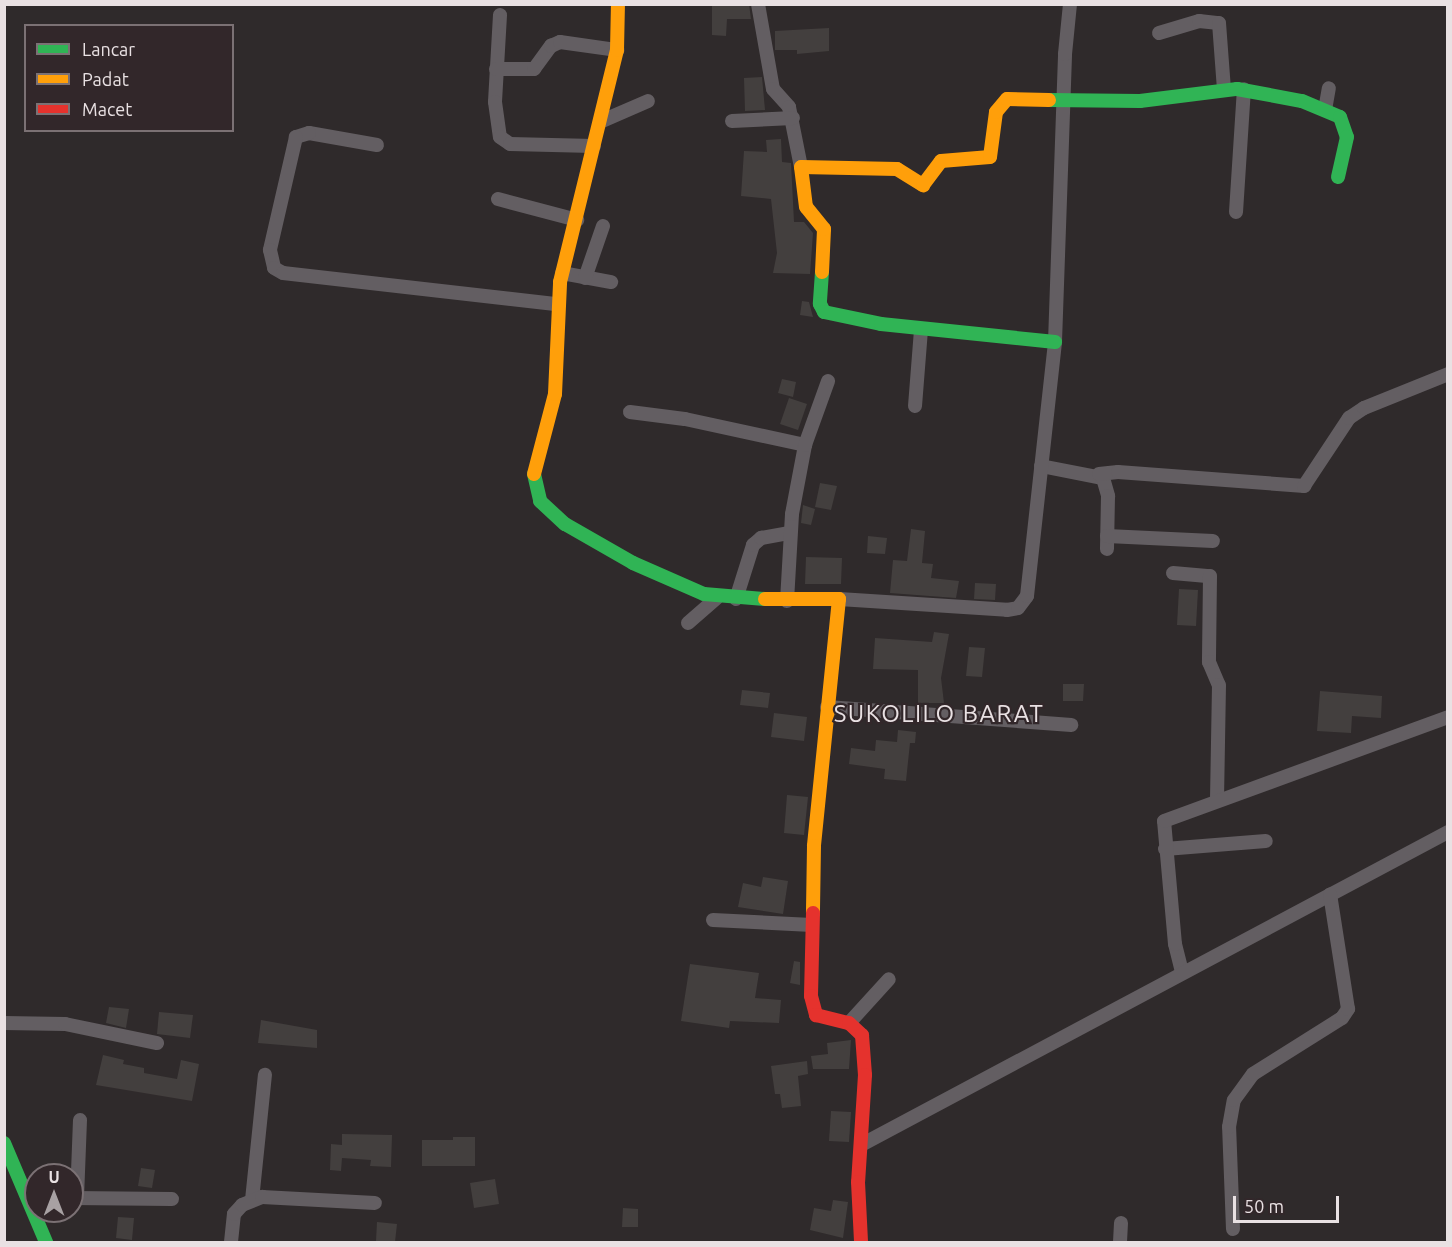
<!DOCTYPE html>
<html>
<head>
<meta charset="utf-8">
<style>
  body { margin:0 }
  #map { position:relative; width:1452px; height:1247px; overflow:hidden; background:#2f2a2b; font-family:Ubuntu,sans-serif }
  div>[style] { position:absolute }
  .building>* { inset:0; background:#433f3e }
  .street>* { height:14px; margin:-7px; padding:0 7px; transform-origin:7px; border-radius:7px; background:#635e62 }
  .fast>* { height:14px; margin:-7px; padding:0 7px; transform-origin:7px; border-radius:7px; background:#30b455 }
  .slow>* { height:14px; margin:-7px; padding:0 7px; transform-origin:7px; border-radius:7px; background:#ff9f0a }
  .jam>* { height:14px; margin:-7px; padding:0 7px; transform-origin:7px; border-radius:7px; background:#e5322d }
  span { translate:-50% -50%; white-space:nowrap; text-align:center; line-height:1.15; -webkit-text-stroke:4.5px #32272a; paint-order:stroke }
  .quarter-label { font-size:24px; color:#e9e1e3; letter-spacing:1.5px }
  .frame { position:absolute; inset:0; border:6px solid #e9e1e3; pointer-events:none }
  .legend { position:absolute; left:24px; top:24px; width:210px; height:108px; box-sizing:border-box; background:#32272a; border:2px solid #7b7174; margin:0; padding:8px 10px; list-style:none; font-size:18px; color:#e9e1e3 }
  .legend li { display:flex; align-items:center; gap:12px; height:30px }
  .legend b { width:30px; border:2px solid #7b7174 }
  .north { position:absolute; left:24px; top:1163px; width:60px; height:60px; box-sizing:border-box; background:#32272a; border:2px solid #7b7174; border-radius:50%; rotate:0deg; font-size:16px; font-weight:700; line-height:24px; text-align:center; color:#e9e1e3 }
  .north::after { content:''; display:block; margin:auto; width:21px; height:27px; background:#a8a1a3; clip-path:polygon(50% 0,100% 100%,50% 72%,0 100%) }
  .scale { position:absolute; left:1233px; top:1196px; width:106px; height:27px; box-sizing:border-box; border:3px solid #e9e1e3; border-top:0; padding-left:8px; font-size:18px; line-height:21px; white-space:nowrap; color:#e9e1e3; -webkit-text-stroke:4px #32272a; paint-order:stroke }
</style>
</head>
<body>
<div id="map">
  <div class="building">
    <i style="clip-path:polygon(712px 4px,749px 4px,751px 19px,727px 19px,726px 36px,712px 35px)"></i>
    <i style="clip-path:polygon(829px 28px,829px 51px,797px 54px,797px 50px,775px 50px,775px 31px)"></i>
    <i style="clip-path:polygon(762px 77px,765px 110px,745px 111px,744px 78px)"></i>
    <i style="clip-path:polygon(781px 139px,782px 162px,791px 163px,794px 222px,804px 222px,813px 233px,810px 274px,773px 273px,777px 253px,771px 199px,741px 196px,744px 151px,767px 152px,766px 140px)"></i>
    <i style="clip-path:polygon(802px 301px,809px 302px,813px 317px,800px 315px)"></i>
    <i style="clip-path:polygon(782px 379px,796px 382px,793px 397px,778px 393px)"></i>
    <i style="clip-path:polygon(789px 398px,807px 404px,798px 430px,780px 424px)"></i>
    <i style="clip-path:polygon(820px 483px,837px 486px,831px 510px,815px 507px)"></i>
    <i style="clip-path:polygon(803px 505px,815px 509px,811px 525px,801px 523px)"></i>
    <i style="clip-path:polygon(911px 529px,925px 531px,922px 563px,933px 564px,931px 578px,959px 581px,956px 598px,890px 593px,893px 560px,907px 561px)"></i>
    <i style="clip-path:polygon(868px 536px,887px 538px,885px 554px,867px 553px)"></i>
    <i style="clip-path:polygon(806px 557px,842px 558px,841px 584px,805px 584px)"></i>
    <i style="clip-path:polygon(975px 583px,996px 584px,995px 600px,974px 599px)"></i>
    <i style="clip-path:polygon(1179px 589px,1198px 590px,1196px 626px,1177px 625px)"></i>
    <i style="clip-path:polygon(934px 632px,949px 634px,941px 678px,944px 703px,918px 703px,918px 670px,873px 669px,875px 638px,932px 642px)"></i>
    <i style="clip-path:polygon(969px 647px,985px 648px,982px 677px,966px 676px)"></i>
    <i style="clip-path:polygon(1063px 684px,1084px 684px,1083px 701px,1063px 701px)"></i>
    <i style="clip-path:polygon(742px 690px,770px 693px,768px 708px,740px 705px)"></i>
    <i style="clip-path:polygon(1320px 691px,1382px 696px,1381px 718px,1352px 716px,1351px 733px,1317px 731px)"></i>
    <i style="clip-path:polygon(774px 713px,807px 717px,804px 741px,771px 737px)"></i>
    <i style="clip-path:polygon(898px 730px,916px 732px,915px 743px,910px 743px,906px 781px,884px 779px,885px 769px,849px 764px,851px 748px,875px 751px,876px 740px,897px 742px)"></i>
    <i style="clip-path:polygon(787px 795px,808px 797px,804px 835px,784px 833px)"></i>
    <i style="clip-path:polygon(763px 877px,788px 881px,783px 914px,738px 907px,743px 883px,761px 887px)"></i>
    <i style="clip-path:polygon(794px 961px,800px 962px,800px 985px,790px 983px)"></i>
    <i style="clip-path:polygon(690px 964px,759px 973px,755px 998px,781px 1000px,779px 1023px,730px 1021px,729px 1028px,681px 1021px)"></i>
    <i style="clip-path:polygon(109px 1007px,129px 1009px,126px 1028px,106px 1023px)"></i>
    <i style="clip-path:polygon(159px 1012px,193px 1015px,190px 1038px,157px 1034px)"></i>
    <i style="clip-path:polygon(261px 1020px,317px 1030px,317px 1048px,258px 1043px)"></i>
    <i style="clip-path:polygon(851px 1040px,849px 1069px,813px 1069px,811px 1056px,828px 1054px,827px 1043px)"></i>
    <i style="clip-path:polygon(103px 1055px,124px 1060px,123px 1064px,144px 1068px,144px 1073px,177px 1079px,181px 1060px,199px 1064px,192px 1101px,96px 1085px)"></i>
    <i style="clip-path:polygon(807px 1061px,808px 1074px,798px 1076px,801px 1106px,782px 1108px,780px 1094px,775px 1094px,771px 1066px)"></i>
    <i style="clip-path:polygon(831px 1111px,851px 1112px,849px 1142px,829px 1141px)"></i>
    <i style="clip-path:polygon(342px 1134px,392px 1135px,391px 1167px,370px 1166px,371px 1160px,342px 1158px,341px 1171px,330px 1170px,331px 1144px,342px 1145px)"></i>
    <i style="clip-path:polygon(453px 1137px,475px 1137px,475px 1166px,422px 1166px,422px 1140px,453px 1140px)"></i>
    <i style="clip-path:polygon(141px 1168px,155px 1170px,152px 1188px,138px 1186px)"></i>
    <i style="clip-path:polygon(495px 1179px,499px 1204px,474px 1208px,470px 1183px)"></i>
    <i style="clip-path:polygon(833px 1200px,848px 1202px,843px 1238px,810px 1230px,814px 1208px,831px 1211px)"></i>
    <i style="clip-path:polygon(623px 1208px,638px 1209px,638px 1227px,622px 1227px)"></i>
    <i style="clip-path:polygon(118px 1217px,134px 1218px,132px 1240px,116px 1238px)"></i>
    <i style="clip-path:polygon(377px 1222px,397px 1224px,395px 1242px,376px 1241px)"></i>
  </div>
  <div class="street">
    <i style="left:758px;top:4px;width:86px;rotate:80deg"></i>
    <i style="left:773px;top:89px;width:24px;rotate:48deg"></i>
    <i style="left:789px;top:107px;width:61px;rotate:78.7deg"></i>
    <i style="left:500px;top:15px;width:87px;rotate:93.3deg"></i>
    <i style="left:495px;top:102px;width:35px;rotate:82deg"></i>
    <i style="left:500px;top:137px;width:12px;rotate:35deg"></i>
    <i style="left:510px;top:144px;width:84px;rotate:1.4deg"></i>
    <i style="left:1159px;top:33px;width:42px;rotate:-16.7deg"></i>
    <i style="left:1199px;top:21px;width:20px;rotate:6deg"></i>
    <i style="left:1219px;top:23px;width:66px;rotate:85.7deg"></i>
    <i style="left:496px;top:69px;width:38px"></i>
    <i style="left:534px;top:69px;width:29px;rotate:-54deg"></i>
    <i style="left:551px;top:46px;width:10px;rotate:-24deg"></i>
    <i style="left:560px;top:42px;width:58px;rotate:8deg"></i>
    <i style="left:1325px;top:110px;width:22px;rotate:-80deg"></i>
    <i style="left:602px;top:121px;width:50px;rotate:-23.5deg"></i>
    <i style="left:732px;top:121px;width:61px;rotate:-2.8deg"></i>
    <i style="left:377px;top:145px;width:69px;rotate:-170deg"></i>
    <i style="left:309px;top:133px;width:14px;rotate:163deg"></i>
    <i style="left:296px;top:137px;width:116px;rotate:103deg"></i>
    <i style="left:270px;top:250px;width:18px;rotate:77deg"></i>
    <i style="left:274px;top:268px;width:10px;rotate:29deg"></i>
    <i style="left:283px;top:273px;width:276px;rotate:6.5deg"></i>
    <i style="left:498px;top:199px;width:82px;rotate:14.9deg"></i>
    <i style="left:1236px;top:212px;width:123px;rotate:-86.3deg"></i>
    <i style="left:562px;top:273px;width:50px;rotate:10.4deg"></i>
    <i style="left:585px;top:278px;width:55px;rotate:-70.9deg"></i>
    <i style="left:915px;top:406px;width:77px;rotate:-85.5deg"></i>
    <i style="left:630px;top:412px;width:55px;rotate:7.3deg"></i>
    <i style="left:685px;top:419px;width:123px;rotate:12.2deg"></i>
    <i style="left:1041px;top:466px;width:63px;rotate:11deg"></i>
    <i style="left:1103px;top:478px;width:19px;rotate:74deg"></i>
    <i style="left:1108px;top:496px;width:53px;rotate:91.1deg"></i>
    <i style="left:1099px;top:474px;width:19px;rotate:-6deg"></i>
    <i style="left:1118px;top:472px;width:187px;rotate:4.3deg"></i>
    <i style="left:1304px;top:486px;width:82px;rotate:-56.5deg"></i>
    <i style="left:1349px;top:418px;width:18px;rotate:-34deg"></i>
    <i style="left:1364px;top:408px;width:91px;rotate:-22deg"></i>
    <i style="left:1107px;top:536px;width:106px;rotate:2.7deg"></i>
    <i style="left:1173px;top:573px;width:37px;rotate:5deg"></i>
    <i style="left:1210px;top:576px;width:86px;rotate:90.7deg"></i>
    <i style="left:1209px;top:662px;width:25px;rotate:67deg"></i>
    <i style="left:1219px;top:685px;width:114px;rotate:91deg"></i>
    <i style="left:736px;top:599px;width:57px;rotate:-72.5deg"></i>
    <i style="left:753px;top:545px;width:11px;rotate:-41deg"></i>
    <i style="left:761px;top:538px;width:29px;rotate:-10deg"></i>
    <i style="left:839px;top:599px;width:168px;rotate:3.7deg"></i>
    <i style="left:1007px;top:610px;width:11px;rotate:-10deg"></i>
    <i style="left:1018px;top:608px;width:15px;rotate:-53deg"></i>
    <i style="left:1027px;top:596px;width:256px;rotate:-83.7deg"></i>
    <i style="left:1055px;top:342px;width:288px;rotate:-88deg"></i>
    <i style="left:1065px;top:54px;width:50px;rotate:-84.3deg"></i>
    <i style="left:787px;top:601px;width:87px;rotate:-86.7deg"></i>
    <i style="left:792px;top:514px;width:70px;rotate:-79.3deg"></i>
    <i style="left:805px;top:445px;width:68px;rotate:-70.2deg"></i>
    <i style="left:688px;top:623px;width:38px;rotate:-41deg"></i>
    <i style="left:827px;top:707px;width:245px;rotate:4.2deg"></i>
    <i style="left:1165px;top:849px;width:101px;rotate:-4.5deg"></i>
    <i style="left:713px;top:920px;width:99px;rotate:2.9deg"></i>
    <i style="left:1182px;top:972px;width:29px;rotate:-104deg"></i>
    <i style="left:1175px;top:944px;width:123px;rotate:-95.1deg"></i>
    <i style="left:1164px;top:821px;width:302px;rotate:-20.1deg"></i>
    <i style="left:4px;top:1023px;width:61px;rotate:0.9deg"></i>
    <i style="left:65px;top:1024px;width:94px;rotate:11.7deg"></i>
    <i style="left:849px;top:1023px;width:59px;rotate:-47.7deg"></i>
    <i style="left:861px;top:1145px;width:665px;rotate:-28.07deg"></i>
    <i style="left:72px;top:1198px;width:100px;rotate:0.6deg"></i>
    <i style="left:77px;top:1198px;width:78px;rotate:-87.8deg"></i>
    <i style="left:252px;top:1200px;width:126px;rotate:-84.1deg"></i>
    <i style="left:1233px;top:1229px;width:102px;rotate:-92.2deg"></i>
    <i style="left:1229px;top:1127px;width:27px;rotate:-80deg"></i>
    <i style="left:1234px;top:1100px;width:32px;rotate:-54deg"></i>
    <i style="left:1253px;top:1074px;width:105px;rotate:-32.2deg"></i>
    <i style="left:1342px;top:1018px;width:11px;rotate:-56deg"></i>
    <i style="left:1348px;top:1009px;width:116px;rotate:-98.9deg"></i>
    <i style="left:231px;top:1242px;width:28px;rotate:-84deg"></i>
    <i style="left:234px;top:1214px;width:12px;rotate:-48deg"></i>
    <i style="left:242px;top:1205px;width:22px;rotate:-22deg"></i>
    <i style="left:262px;top:1197px;width:113px;rotate:3deg"></i>
    <i style="left:1120px;top:1242px;width:19px;rotate:-87deg"></i>
  </div>
  <div class="fast">
    <i style="left:1049px;top:100px;width:91px;rotate:0.6deg"></i>
    <i style="left:1140px;top:101px;width:98px;rotate:-7.1deg"></i>
    <i style="left:1237px;top:89px;width:66px;rotate:10.5deg"></i>
    <i style="left:1302px;top:101px;width:41px;rotate:22.8deg"></i>
    <i style="left:1340px;top:117px;width:21px;rotate:71deg"></i>
    <i style="left:1347px;top:137px;width:41px;rotate:102.7deg"></i>
    <i style="left:822px;top:272px;width:32px;rotate:94deg"></i>
    <i style="left:820px;top:304px;width:9px;rotate:63deg"></i>
    <i style="left:824px;top:312px;width:58px;rotate:11.9deg"></i>
    <i style="left:881px;top:324px;width:175px;rotate:5.9deg"></i>
    <i style="left:534px;top:474px;width:28px;rotate:77deg"></i>
    <i style="left:540px;top:501px;width:34px;rotate:43deg"></i>
    <i style="left:565px;top:524px;width:78px;rotate:29.8deg"></i>
    <i style="left:633px;top:563px;width:77px;rotate:23.6deg"></i>
    <i style="left:704px;top:594px;width:61px;rotate:4.7deg"></i>
    <i style="left:4px;top:1143px;width:108px;rotate:67deg"></i>
  </div>
  <div class="slow">
    <i style="left:822px;top:272px;width:43px;rotate:-87.3deg"></i>
    <i style="left:824px;top:229px;width:28px;rotate:-129deg"></i>
    <i style="left:806px;top:207px;width:40px;rotate:-97.1deg"></i>
    <i style="left:801px;top:167px;width:96px;rotate:1.2deg"></i>
    <i style="left:897px;top:169px;width:31px;rotate:32deg"></i>
    <i style="left:923px;top:185px;width:30px;rotate:-53deg"></i>
    <i style="left:941px;top:161px;width:49px;rotate:-4.7deg"></i>
    <i style="left:990px;top:157px;width:45px;rotate:-82.4deg"></i>
    <i style="left:996px;top:112px;width:17px;rotate:-50deg"></i>
    <i style="left:1007px;top:99px;width:42px;rotate:1.4deg"></i>
    <i style="left:534px;top:474px;width:83px;rotate:-75.3deg"></i>
    <i style="left:555px;top:394px;width:112px;rotate:-87.4deg"></i>
    <i style="left:560px;top:282px;width:239px;rotate:-76.2deg"></i>
    <i style="left:617px;top:50px;width:46px;rotate:-88.8deg"></i>
    <i style="left:765px;top:599px;width:74px"></i>
    <i style="left:839px;top:599px;width:248px;rotate:95.8deg"></i>
    <i style="left:814px;top:846px;width:67px;rotate:90.9deg"></i>
  </div>
  <div class="jam">
    <i style="left:813px;top:913px;width:83px;rotate:91.4deg"></i>
    <i style="left:811px;top:996px;width:20px;rotate:75deg"></i>
    <i style="left:816px;top:1015px;width:34px;rotate:14deg"></i>
    <i style="left:849px;top:1023px;width:18px;rotate:43deg"></i>
    <i style="left:862px;top:1035px;width:40px;rotate:85.7deg"></i>
    <i style="left:865px;top:1075px;width:107px;rotate:93.7deg"></i>
    <i style="left:858px;top:1182px;width:60px;rotate:87.1deg"></i>
  </div>
  <div class="quarter-label">
    <span style="left:939px;top:714px">SUKOLILO BARAT</span>
  </div>
  <div class="frame"></div>
  <ul class="legend">
  <li><b style="height:8px;background:#30b455"></b>Lancar</li>
  <li><b style="height:8px;background:#ff9f0a"></b>Padat</li>
  <li><b style="height:8px;background:#e5322d"></b>Macet</li>
  </ul>
  <div class="north">U</div>
  <div class="scale">50 m</div>
</div>
</body>
</html>
